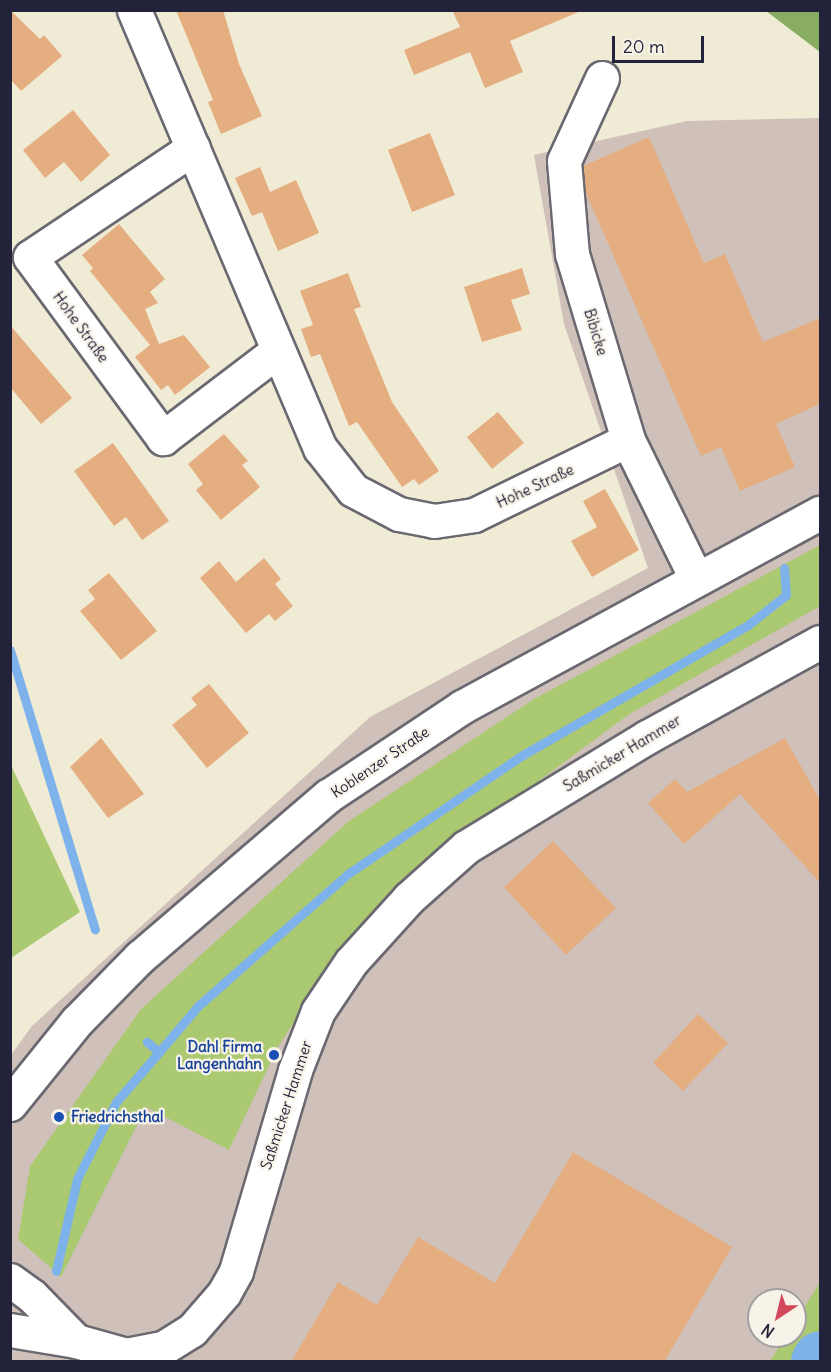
<!DOCTYPE html>
<html>
<head>
<meta charset="utf-8">
<style>
  body { margin:0 }
  #map { position:relative; width:831px; height:1372px; overflow:hidden; background:#f0ebd5; font-family:Delius,sans-serif }
  div>[style] { position:absolute }
  .industrial>* { inset:0; background:#cfc0ba }
  .green>* { inset:0; background:#abc970 }
  .forest>* { inset:0; background:#88ad62 }
  .stream>* { height:9px; margin:-4.5px; padding:0 4.5px; transform-origin:4.5px; border-radius:4.5px; background:#7eb2eb }
  .river>* { height:54px; margin:-27px; padding:0 27px; transform-origin:27px; border-radius:27px; background:#7eb2eb }
  .building>* { inset:0; background:#e5ae80 }
  .roads { filter:drop-shadow(2px 0 #6a6871) drop-shadow(-2px 0 #6a6871) drop-shadow(0 2px #6a6871) drop-shadow(0 -2px #6a6871) }
  .minor>* { height:33px; margin:-16.5px; padding:0 16.5px; transform-origin:16.5px; border-radius:16.5px; background:#fff }
  .major>* { height:33px; margin:-16.5px; padding:0 16.5px; transform-origin:16.5px; border-radius:16.5px; background:#fff }
  .dots>* { width:16px; height:16px; translate:-50% -50%; box-sizing:border-box; border:3px solid #f7f3e8; border-radius:50% }
  span { translate:-50% -50%; white-space:nowrap; text-align:center; line-height:1.15; -webkit-text-stroke:4.5px #f7f3e8; paint-order:stroke }
  .street-label { font-size:15px; color:#22223b }
  .transit-label { font-size:15px; color:#164399; font-weight:700 }
  .right { translate:-100% -50%; text-align:right }
  .left { translate:0 -50%; text-align:left }
  .frame { position:absolute; inset:0; border:12px solid #22223b; pointer-events:none }
  .north { position:absolute; left:747px; top:1288px; width:60px; height:60px; box-sizing:border-box; background:#f7f3e8; border:2px solid #a29fa3; border-radius:50%; rotate:215deg; font-size:16px; font-weight:700; line-height:24px; text-align:center; color:#22223b }
  .north::after { content:''; display:block; margin:auto; width:21px; height:27px; background:#d1495b; clip-path:polygon(50% 0,100% 100%,50% 72%,0 100%) }
  .scale { position:absolute; left:612px; top:36px; width:92px; height:27px; box-sizing:border-box; border:3px solid #22223b; border-top:0; padding-left:8px; font-size:18px; line-height:21px; white-space:nowrap; color:#22223b; -webkit-text-stroke:4px #f7f3e8; paint-order:stroke }
</style>
</head>
<body>
<div id="map">
  <div class="industrial">
    <i style="clip-path:polygon(evenodd,820px 118px,820px 1361px,11px 1362px,11px 1055px,32px 1026px,370px 717px,648px 568px,564px 324px,534px 155px,687px 121px,820px 118px,759px 1300px,795px 1300px,795px 1336px,759px 1336px,759px 1300px)"></i>
  </div>
  <div class="green">
    <i style="clip-path:polygon(820px 545px,820px 606px,628px 715px,459px 840px,341px 949px,278px 1047px,229px 1150px,146px 1107px,61px 1277px,18px 1239px,30px 1166px,141px 1009px,349px 821px,534px 699px)"></i>
    <i style="clip-path:polygon(10px 763px,80px 912px,11px 958px,10px 958px)"></i>
    <i style="clip-path:polygon(820px 1282px,820px 1361px,770px 1361px,786px 1336px,795px 1336px,795px 1322px)"></i>
  </div>
  <div class="forest">
    <i style="clip-path:polygon(766px 11px,820px 11px,820px 52px)"></i>
  </div>
  <div class="stream">
    <i style="left:10px;top:650px;width:292px;rotate:73.1deg"></i>
    <i style="left:159px;top:1052px;width:60px;rotate:-49.7deg"></i>
    <i style="left:198px;top:1006px;width:201px;rotate:-41.4deg"></i>
    <i style="left:349px;top:873px;width:208px;rotate:-34.2deg"></i>
    <i style="left:521px;top:756px;width:262px;rotate:-30deg"></i>
    <i style="left:748px;top:625px;width:48px;rotate:-38.3deg"></i>
    <i style="left:786px;top:595px;width:27px;rotate:-94deg"></i>
    <i style="left:56px;top:1271px;width:94px;rotate:-77.1deg"></i>
    <i style="left:77px;top:1179px;width:86px;rotate:-63.1deg"></i>
    <i style="left:116px;top:1102px;width:66px;rotate:-49.3deg"></i>
    <i style="left:159px;top:1052px;width:16px;rotate:-140deg"></i>
  </div>
  <div class="river">
    <i style="left:818px;top:1362px;width:4px;rotate:-63deg"></i>
  </div>
  <div class="building">
    <i style="clip-path:polygon(10px 10px,40px 39px,44px 35px,62px 56px,21px 91px,10px 79px)"></i>
    <i style="clip-path:polygon(176px 10px,223px 10px,239px 64px,262px 116px,221px 134px,208px 102px,213px 100px)"></i>
    <i style="clip-path:polygon(452px 10px,581px 10px,581px 11px,510px 41px,523px 72px,485px 88px,470px 52px,414px 75px,404px 50px,460px 27px)"></i>
    <i style="clip-path:polygon(73px 110px,110px 155px,81px 182px,64px 162px,45px 178px,23px 150px)"></i>
    <i style="clip-path:polygon(430px 133px,455px 195px,412px 212px,388px 150px)"></i>
    <i style="clip-path:polygon(649px 137px,704px 263px,725px 254px,763px 342px,820px 318px,820px 404px,776px 424px,795px 467px,740px 491px,721px 447px,701px 456px,585px 191px,583px 166px)"></i>
    <i style="clip-path:polygon(260px 167px,270px 192px,296px 180px,319px 233px,278px 251px,262px 212px,252px 216px,235px 178px)"></i>
    <i style="clip-path:polygon(119px 224px,165px 279px,150px 292px,158px 303px,145px 309px,159px 344px,184px 335px,210px 367px,175px 395px,168px 385px,161px 390px,135px 357px,150px 345px,90px 271px,93px 268px,82px 255px)"></i>
    <i style="clip-path:polygon(522px 268px,530px 294px,511px 300px,522px 330px,482px 342px,464px 287px)"></i>
    <i style="clip-path:polygon(348px 273px,361px 307px,354px 309px,392px 402px,439px 471px,419px 485px,414px 479px,402px 487px,357px 422px,349px 426px,320px 354px,311px 357px,301px 329px,313px 325px,300px 291px)"></i>
    <i style="clip-path:polygon(10px 325px,72px 398px,41px 424px,10px 387px)"></i>
    <i style="clip-path:polygon(498px 412px,524px 443px,492px 469px,467px 437px)"></i>
    <i style="clip-path:polygon(224px 434px,248px 461px,242px 465px,260px 487px,221px 520px,196px 490px,203px 484px,188px 464px)"></i>
    <i style="clip-path:polygon(113px 443px,169px 521px,142px 540px,126px 517px,114px 526px,74px 471px)"></i>
    <i style="clip-path:polygon(605px 489px,639px 550px,592px 577px,571px 541px,597px 527px,583px 501px)"></i>
    <i style="clip-path:polygon(264px 558px,281px 579px,275px 584px,293px 606px,275px 621px,269px 614px,246px 633px,200px 578px,219px 561px,236px 582px)"></i>
    <i style="clip-path:polygon(109px 573px,157px 631px,121px 660px,80px 611px,95px 599px,88px 590px)"></i>
    <i style="clip-path:polygon(209px 684px,249px 733px,207px 768px,172px 725px,197px 705px,191px 698px)"></i>
    <i style="clip-path:polygon(101px 738px,144px 794px,108px 818px,70px 767px)"></i>
    <i style="clip-path:polygon(785px 738px,820px 800px,820px 883px,740px 794px,684px 844px,648px 803px,675px 779px,687px 792px)"></i>
    <i style="clip-path:polygon(553px 841px,616px 908px,566px 955px,504px 887px)"></i>
    <i style="clip-path:polygon(698px 1014px,728px 1043px,683px 1091px,653px 1063px)"></i>
    <i style="clip-path:polygon(573px 1152px,732px 1247px,664px 1362px,291px 1362px,338px 1282px,377px 1305px,418px 1237px,495px 1283px)"></i>
  </div>
  <div class="roads">
    <div class="minor">
      <i style="left:134px;top:10px;width:476px;rotate:67deg"></i>
      <i style="left:320px;top:448px;width:53px;rotate:51.8deg"></i>
      <i style="left:353px;top:490px;width:52px;rotate:27.6deg"></i>
      <i style="left:399px;top:514px;width:36px;rotate:11deg"></i>
      <i style="left:434px;top:521px;width:40px;rotate:-8.5deg"></i>
      <i style="left:474px;top:515px;width:171px;rotate:-26deg"></i>
      <i style="left:602px;top:78px;width:91px;rotate:114.6deg"></i>
      <i style="left:564px;top:161px;width:93px;rotate:85.1deg"></i>
      <i style="left:572px;top:254px;width:194px;rotate:73.2deg"></i>
      <i style="left:628px;top:440px;width:154px;rotate:63.8deg"></i>
      <i style="left:193px;top:148px;width:196px;rotate:146.2deg"></i>
      <i style="left:30px;top:257px;width:225px;rotate:53.7deg"></i>
      <i style="left:163px;top:438px;width:143px;rotate:-37.3deg"></i>
      <i style="left:10px;top:1280px;width:27px;rotate:36deg"></i>
      <i style="left:32px;top:1296px;width:63px;rotate:45.6deg"></i>
      <i style="left:10px;top:1330px;width:67px;rotate:9.5deg"></i>
      <i style="left:76px;top:1341px;width:52px;rotate:15.6deg"></i>
      <i style="left:126px;top:1355px;width:38px;rotate:-11deg"></i>
      <i style="left:163px;top:1348px;width:34px;rotate:-32deg"></i>
      <i style="left:192px;top:1330px;width:49px;rotate:-49.1deg"></i>
      <i style="left:224px;top:1293px;width:25px;rotate:-61deg"></i>
      <i style="left:236px;top:1271px;width:209px;rotate:-73.6deg"></i>
      <i style="left:295px;top:1070px;width:63px;rotate:-68.7deg"></i>
      <i style="left:318px;top:1011px;width:59px;rotate:-56deg"></i>
      <i style="left:351px;top:962px;width:86px;rotate:-47.8deg"></i>
      <i style="left:409px;top:898px;width:76px;rotate:-41.8deg"></i>
      <i style="left:466px;top:847px;width:212px;rotate:-31.3deg"></i>
      <i style="left:647px;top:737px;width:197px;rotate:-28.8deg"></i>
    </div>
    <div class="major">
      <i style="left:10px;top:1104px;width:107px;rotate:-51.1deg"></i>
      <i style="left:77px;top:1021px;width:90px;rotate:-45.5deg"></i>
      <i style="left:140px;top:957px;width:248px;rotate:-40.6deg"></i>
      <i style="left:328px;top:796px;width:161px;rotate:-33.6deg"></i>
      <i style="left:462px;top:707px;width:407px;rotate:-28.5deg"></i>
    </div>
  </div>
  <div class="dots">
    <i style="left:274px;top:1055px;background:#1a4fb4"></i>
    <i style="left:59px;top:1117px;background:#1a4fb4"></i>
  </div>
  <div class="street-label">
    <span style="left:81px;top:327px;rotate:54deg">Hohe Straße</span>
    <span style="left:596px;top:332px;rotate:73deg">Bibicke</span>
    <span style="left:535px;top:486px;rotate:-25deg">Hohe Straße</span>
    <span style="left:622px;top:753px;rotate:-31deg">Saßmicker Hammer</span>
    <span style="left:380px;top:762px;rotate:-34deg">Koblenzer Straße</span>
    <span style="left:286px;top:1105px;rotate:-72deg">Saßmicker Hammer</span>
  </div>
  <div class="transit-label">
    <span class="right" style="left:262px;top:1055px">Dahl Firma<br>Langenhahn</span>
    <span class="left" style="left:71px;top:1117px">Friedrichsthal</span>
  </div>
  <div class="frame"></div>
  <div class="north">N</div>
  <div class="scale">20 m</div>
</div>
</body>
</html>
